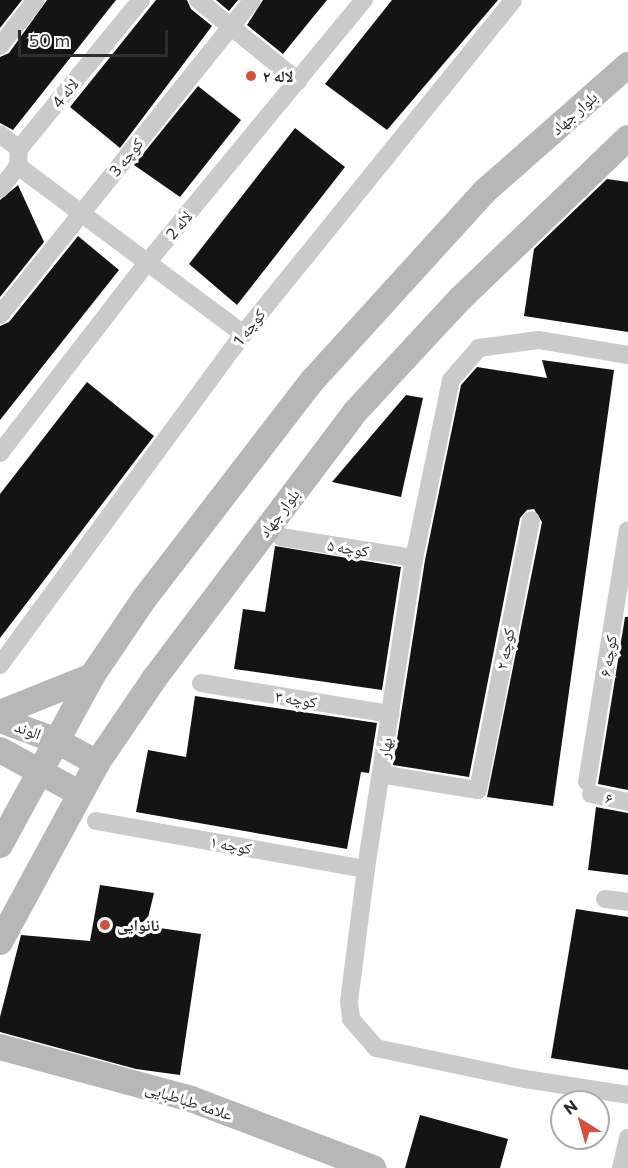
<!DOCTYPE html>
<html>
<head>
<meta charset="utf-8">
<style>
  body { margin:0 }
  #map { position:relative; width:628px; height:1168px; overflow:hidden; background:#fff; font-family:Commissioner,"Noto Naskh Arabic",sans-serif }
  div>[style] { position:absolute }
  .building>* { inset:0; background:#141414 }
  .street>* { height:18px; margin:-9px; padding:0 9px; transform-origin:9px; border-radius:9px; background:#cacaca }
  .secondary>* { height:26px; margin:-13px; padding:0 13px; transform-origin:13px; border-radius:13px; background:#b7b7b7 }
  .dots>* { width:16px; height:16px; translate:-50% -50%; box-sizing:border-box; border:3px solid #fff; border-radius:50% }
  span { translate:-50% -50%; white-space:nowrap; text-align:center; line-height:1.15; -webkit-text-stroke:6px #fff; paint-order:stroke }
  .poi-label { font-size:16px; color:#2d2d2d; font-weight:700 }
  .left { translate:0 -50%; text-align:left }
  .street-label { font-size:16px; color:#2d2d2d }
  .north { position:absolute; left:550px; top:1090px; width:60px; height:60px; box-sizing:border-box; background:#fff; border:2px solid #ababab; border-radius:50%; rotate:323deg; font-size:16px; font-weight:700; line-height:24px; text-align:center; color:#2d2d2d }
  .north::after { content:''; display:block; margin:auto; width:21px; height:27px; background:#d4503f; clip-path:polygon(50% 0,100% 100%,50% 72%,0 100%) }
  .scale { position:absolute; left:18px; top:30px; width:150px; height:27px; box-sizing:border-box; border:3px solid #2d2d2d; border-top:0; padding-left:8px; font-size:18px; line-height:21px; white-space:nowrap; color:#2d2d2d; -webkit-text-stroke:4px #fff; paint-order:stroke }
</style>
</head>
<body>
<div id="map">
  <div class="building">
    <i style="clip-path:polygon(0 0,22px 0,0 28px)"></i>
    <i style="clip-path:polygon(47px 0,116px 0,13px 130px,0 123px,0 57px,9px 53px)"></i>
    <i style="clip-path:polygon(156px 0,187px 0,191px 9px,212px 26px,120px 148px,70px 107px)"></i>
    <i style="clip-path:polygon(216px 0,238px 0,229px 11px)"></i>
    <i style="clip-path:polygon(263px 0,327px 0,283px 54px,247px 25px)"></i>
    <i style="clip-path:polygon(392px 0,498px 0,387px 130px,325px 84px)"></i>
    <i style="clip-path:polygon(198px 86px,241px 120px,180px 197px,134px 165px)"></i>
    <i style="clip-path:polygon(295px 128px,345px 167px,237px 305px,189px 264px)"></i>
    <i style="clip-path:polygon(607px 179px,628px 182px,628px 332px,524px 316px,534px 249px)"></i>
    <i style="clip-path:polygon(18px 185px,44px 242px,0 297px,0 200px)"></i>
    <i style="clip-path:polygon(78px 236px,119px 270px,0 420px,0 326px,9px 322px)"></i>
    <i style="clip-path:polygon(542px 360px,614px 370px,553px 806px,487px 797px,542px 522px,534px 509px,527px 510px,520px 518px,469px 777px,393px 765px,425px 560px,461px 385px,477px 367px,547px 378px)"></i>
    <i style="clip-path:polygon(87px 382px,154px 436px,0 638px,0 494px)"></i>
    <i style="clip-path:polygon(406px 395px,423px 398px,401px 497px,332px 482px)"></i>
    <i style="clip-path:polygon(275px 546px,401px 567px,382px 690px,234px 669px,243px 609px,265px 612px)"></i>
    <i style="clip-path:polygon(625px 617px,628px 617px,628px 790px,598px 784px)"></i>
    <i style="clip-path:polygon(195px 696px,377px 723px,369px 773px,361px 772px,347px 849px,136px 812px,148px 750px,186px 757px)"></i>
    <i style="clip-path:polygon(596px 807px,628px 813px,628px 875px,588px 870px)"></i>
    <i style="clip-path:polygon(100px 885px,154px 893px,146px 926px,201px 934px,180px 1075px,136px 1069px,0 1032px,0 1017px,21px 935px,90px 941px)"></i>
    <i style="clip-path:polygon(576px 909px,628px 917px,628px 1070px,551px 1058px)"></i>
    <i style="clip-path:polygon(420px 1115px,508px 1139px,500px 1168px,405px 1168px)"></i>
  </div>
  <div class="street">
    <i style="left:198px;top:0;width:129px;rotate:39deg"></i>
    <i style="left:0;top:46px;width:58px;rotate:-52deg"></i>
    <i style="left:0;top:134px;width:24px;rotate:38deg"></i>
    <i style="left:18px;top:166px;width:281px;rotate:36.7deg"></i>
    <i style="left:0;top:189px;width:29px;rotate:-52deg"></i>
    <i style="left:18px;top:166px;width:17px;rotate:-87deg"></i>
    <i style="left:19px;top:149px;width:193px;rotate:-50.7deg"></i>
    <i style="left:0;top:315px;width:403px;rotate:-51.3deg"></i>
    <i style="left:628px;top:355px;width:91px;rotate:-170.5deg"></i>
    <i style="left:538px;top:340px;width:60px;rotate:172.3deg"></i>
    <i style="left:479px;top:348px;width:43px;rotate:131.2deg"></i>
    <i style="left:451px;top:380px;width:182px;rotate:101.7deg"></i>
    <i style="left:414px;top:558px;width:315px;rotate:98.8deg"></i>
    <i style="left:366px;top:869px;width:134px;rotate:97.3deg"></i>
    <i style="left:349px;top:1002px;width:17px;rotate:83deg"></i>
    <i style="left:351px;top:1019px;width:38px;rotate:49deg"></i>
    <i style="left:376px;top:1048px;width:152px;rotate:11.8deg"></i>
    <i style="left:525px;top:1079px;width:104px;rotate:8.8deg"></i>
    <i style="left:0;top:453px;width:240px;rotate:-52.3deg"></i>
    <i style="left:147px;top:263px;width:341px;rotate:-50.5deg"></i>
    <i style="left:281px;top:537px;width:135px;rotate:9deg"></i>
    <i style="left:0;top:665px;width:411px;rotate:-53.7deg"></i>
    <i style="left:243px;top:334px;width:429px;rotate:-51deg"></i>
    <i style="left:201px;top:683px;width:192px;rotate:9.3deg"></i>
    <i style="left:382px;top:767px;width:9px;rotate:63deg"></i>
    <i style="left:386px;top:775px;width:93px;rotate:9.3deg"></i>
    <i style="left:478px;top:790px;width:275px;rotate:-78.9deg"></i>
    <i style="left:587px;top:782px;width:255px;rotate:-80.8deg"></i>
    <i style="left:591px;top:794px;width:38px;rotate:12deg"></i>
    <i style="left:96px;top:821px;width:274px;rotate:10.1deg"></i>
    <i style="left:605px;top:899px;width:23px;rotate:7deg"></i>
    <i style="left:621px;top:1168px;width:31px;rotate:-77deg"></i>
  </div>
  <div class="secondary">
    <i style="left:0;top:713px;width:99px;rotate:-21.9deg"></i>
    <i style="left:0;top:720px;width:61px;rotate:20.2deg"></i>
    <i style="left:57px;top:741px;width:46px;rotate:28.8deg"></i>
    <i style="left:0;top:750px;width:90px;rotate:28.6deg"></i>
    <i style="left:0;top:845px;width:192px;rotate:-61.4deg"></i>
    <i style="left:92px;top:676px;width:93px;rotate:-56deg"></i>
    <i style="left:144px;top:599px;width:275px;rotate:-52.4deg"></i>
    <i style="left:312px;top:381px;width:257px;rotate:-47.7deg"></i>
    <i style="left:485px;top:191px;width:191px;rotate:-41.4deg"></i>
    <i style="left:0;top:942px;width:204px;rotate:-61.5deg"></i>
    <i style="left:97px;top:763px;width:102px;rotate:-55.8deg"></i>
    <i style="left:154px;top:679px;width:334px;rotate:-53deg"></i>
    <i style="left:355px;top:412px;width:156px;rotate:-47.1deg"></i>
    <i style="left:461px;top:298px;width:231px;rotate:-43.8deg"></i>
    <i style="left:0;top:1047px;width:198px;rotate:15.2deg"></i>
    <i style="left:191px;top:1099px;width:195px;rotate:20.8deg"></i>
  </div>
  <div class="dots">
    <i style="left:251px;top:76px;background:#d4503f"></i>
    <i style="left:105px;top:925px;background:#d4503f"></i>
  </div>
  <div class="poi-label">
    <span class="left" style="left:263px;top:76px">لاله ۲</span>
    <span class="left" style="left:117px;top:925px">نانوایی</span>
  </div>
  <div class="street-label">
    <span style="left:65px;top:93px;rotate:-51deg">لاله 4</span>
    <span style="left:574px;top:113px;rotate:-42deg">بلوار جهاد</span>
    <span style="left:126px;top:157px;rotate:-51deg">کوچه 3</span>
    <span style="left:179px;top:225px;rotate:-50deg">لاله 2</span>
    <span style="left:249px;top:327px;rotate:-52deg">کوچه 1</span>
    <span style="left:279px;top:513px;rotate:-53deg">بلوار جهاد</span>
    <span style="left:348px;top:548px;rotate:9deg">کوچه ۵</span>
    <span style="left:505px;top:649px;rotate:-79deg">کوچه ۲</span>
    <span style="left:608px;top:656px;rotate:-81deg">کوچه ۶</span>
    <span style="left:296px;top:699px;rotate:9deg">کوچه ۳</span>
    <span style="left:28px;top:730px;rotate:21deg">الوند</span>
    <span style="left:385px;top:748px;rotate:-81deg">بهار</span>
    <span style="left:609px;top:798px;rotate:12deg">۶</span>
    <span style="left:231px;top:845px;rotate:10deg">کوچه ۱</span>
    <span style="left:189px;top:1101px;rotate:18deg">علامه طباطبایی</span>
  </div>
  <div class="north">N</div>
  <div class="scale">50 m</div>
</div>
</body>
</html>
